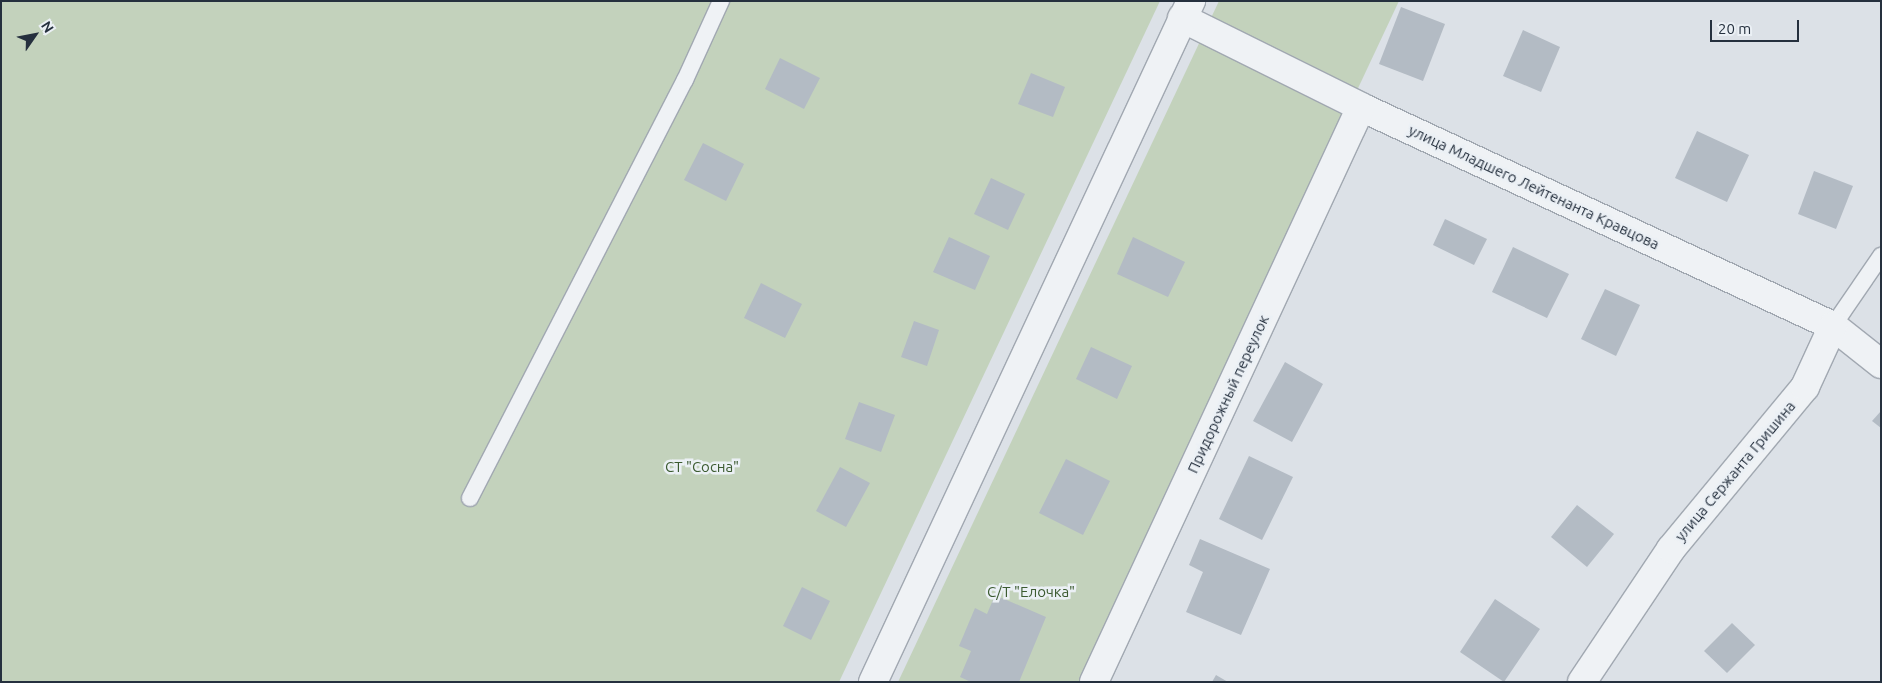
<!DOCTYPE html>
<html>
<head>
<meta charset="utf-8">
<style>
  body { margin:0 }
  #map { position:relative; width:1882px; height:683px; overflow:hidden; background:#dce1e7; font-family:Ubuntu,sans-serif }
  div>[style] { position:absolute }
  .green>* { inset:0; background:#c3d2bc }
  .building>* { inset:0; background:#b3bbc4 }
  .roads { filter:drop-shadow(1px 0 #a1a8b1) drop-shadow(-1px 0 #a1a8b1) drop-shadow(0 1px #a1a8b1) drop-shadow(0 -1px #a1a8b1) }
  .service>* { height:16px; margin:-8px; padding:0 8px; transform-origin:8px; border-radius:8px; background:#eff2f5 }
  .minor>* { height:28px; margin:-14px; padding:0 14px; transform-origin:14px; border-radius:14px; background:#eff2f5 }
  .tertiary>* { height:28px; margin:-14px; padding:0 14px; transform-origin:14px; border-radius:14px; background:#eff2f5 }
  span { translate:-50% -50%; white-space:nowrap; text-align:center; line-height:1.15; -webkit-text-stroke:5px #ebf0f5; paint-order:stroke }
  .street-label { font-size:15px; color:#25303e }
  .park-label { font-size:15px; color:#3c5b31 }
  .frame { position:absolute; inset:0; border:2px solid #25303e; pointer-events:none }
  .north { position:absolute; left:10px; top:10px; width:50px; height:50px; -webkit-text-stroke:4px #ebf0f5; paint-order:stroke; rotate:57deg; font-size:14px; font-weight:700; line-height:20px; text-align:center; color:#25303e }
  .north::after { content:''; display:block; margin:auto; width:18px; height:22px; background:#25303e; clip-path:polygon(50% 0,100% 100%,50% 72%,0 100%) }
  .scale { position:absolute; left:1710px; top:20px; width:89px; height:22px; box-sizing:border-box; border:2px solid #25303e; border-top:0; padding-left:6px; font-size:15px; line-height:18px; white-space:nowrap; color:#25303e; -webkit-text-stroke:4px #ebf0f5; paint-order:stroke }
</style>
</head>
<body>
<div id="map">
  <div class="green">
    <i style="clip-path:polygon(1px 1px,1160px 1px,839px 682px,1px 682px)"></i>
    <i style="clip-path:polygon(1219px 1px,1399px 1px,1079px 682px,898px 682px)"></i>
  </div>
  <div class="building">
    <i style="clip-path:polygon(1401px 7px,1445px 24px,1423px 81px,1379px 64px)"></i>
    <i style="clip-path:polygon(1523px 30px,1560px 47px,1541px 92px,1503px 76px)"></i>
    <i style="clip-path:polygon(780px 58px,820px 78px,804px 109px,765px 89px)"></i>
    <i style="clip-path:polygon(1031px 73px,1065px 87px,1053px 117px,1018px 104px)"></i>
    <i style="clip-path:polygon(1697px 131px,1749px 155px,1727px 202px,1675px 178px)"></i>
    <i style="clip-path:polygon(703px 143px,744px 164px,726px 201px,684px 180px)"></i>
    <i style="clip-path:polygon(1814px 171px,1853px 186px,1836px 229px,1798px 214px)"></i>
    <i style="clip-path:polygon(991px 178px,1025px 194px,1008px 230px,974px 214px)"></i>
    <i style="clip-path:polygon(1445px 219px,1487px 239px,1474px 265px,1433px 245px)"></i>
    <i style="clip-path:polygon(949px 237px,990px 256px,975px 290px,933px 272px)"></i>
    <i style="clip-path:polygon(1133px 237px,1185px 262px,1168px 297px,1117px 274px)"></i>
    <i style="clip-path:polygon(1513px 247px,1569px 274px,1547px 318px,1492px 292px)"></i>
    <i style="clip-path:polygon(761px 283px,802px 304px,785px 338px,744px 318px)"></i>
    <i style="clip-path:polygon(1605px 289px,1640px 305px,1616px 356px,1581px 339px)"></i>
    <i style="clip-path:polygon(914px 321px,939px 330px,927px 366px,901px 357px)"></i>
    <i style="clip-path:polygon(1091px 347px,1132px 366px,1117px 399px,1076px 379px)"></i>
    <i style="clip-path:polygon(1285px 362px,1323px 384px,1292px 442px,1253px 421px)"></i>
    <i style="clip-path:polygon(859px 402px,895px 415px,881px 452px,845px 439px)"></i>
    <i style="clip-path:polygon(1881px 411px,1881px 428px,1872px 421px)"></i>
    <i style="clip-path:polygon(1249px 456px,1293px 477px,1262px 540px,1219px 519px)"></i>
    <i style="clip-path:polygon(1066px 459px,1110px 481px,1083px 535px,1039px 513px)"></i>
    <i style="clip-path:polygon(840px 467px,870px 483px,846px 527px,816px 511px)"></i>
    <i style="clip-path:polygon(1577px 505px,1614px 534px,1587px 567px,1551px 537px)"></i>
    <i style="clip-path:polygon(1200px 539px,1270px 569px,1241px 635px,1186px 612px,1203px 572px,1189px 565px)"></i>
    <i style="clip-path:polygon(802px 587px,830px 601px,811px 640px,783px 626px)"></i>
    <i style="clip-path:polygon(995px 595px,1046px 617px,1019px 682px,971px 682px,960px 677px,971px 651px,959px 646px,975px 608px,987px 614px)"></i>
    <i style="clip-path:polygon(1495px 599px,1540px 629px,1504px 682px,1460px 652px)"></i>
    <i style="clip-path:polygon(1732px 623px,1755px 645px,1727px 673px,1704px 651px)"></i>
    <i style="clip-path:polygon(1216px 675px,1228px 682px,1212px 682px)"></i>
  </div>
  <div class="roads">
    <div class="service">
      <i style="left:1833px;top:326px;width:85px;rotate:-55.6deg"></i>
      <i style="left:470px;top:498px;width:470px;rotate:-62.8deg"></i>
      <i style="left:685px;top:80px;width:87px;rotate:-65.5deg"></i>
    </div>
    <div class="minor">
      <i style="left:1182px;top:18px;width:200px;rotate:26.4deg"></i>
      <i style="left:1361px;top:107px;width:520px;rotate:24.89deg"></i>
      <i style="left:1833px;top:326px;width:61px;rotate:38.4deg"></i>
      <i style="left:1094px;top:682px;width:634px;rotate:-65.09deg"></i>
      <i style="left:1582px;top:682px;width:160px;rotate:-56.2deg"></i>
      <i style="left:1671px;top:549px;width:210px;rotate:-50.4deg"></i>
      <i style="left:1805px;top:387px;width:67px;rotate:-65.3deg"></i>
    </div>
    <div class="tertiary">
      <i style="left:873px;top:682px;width:752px;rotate:-64.97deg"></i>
    </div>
  </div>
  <div class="street-label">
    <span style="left:1534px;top:187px;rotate:25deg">улица Младшего Лейтенанта Кравцова</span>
    <span style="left:1228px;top:394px;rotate:-65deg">Придорожный переулок</span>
    <span style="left:1735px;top:471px;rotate:-50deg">улица Сержанта Гришина</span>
  </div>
  <div class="park-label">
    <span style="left:702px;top:467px">СТ "Сосна"</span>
    <span style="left:1031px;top:592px">С/Т "Елочка"</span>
  </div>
  <div class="frame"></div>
  <div class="north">N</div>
  <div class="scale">20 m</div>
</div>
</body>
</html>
